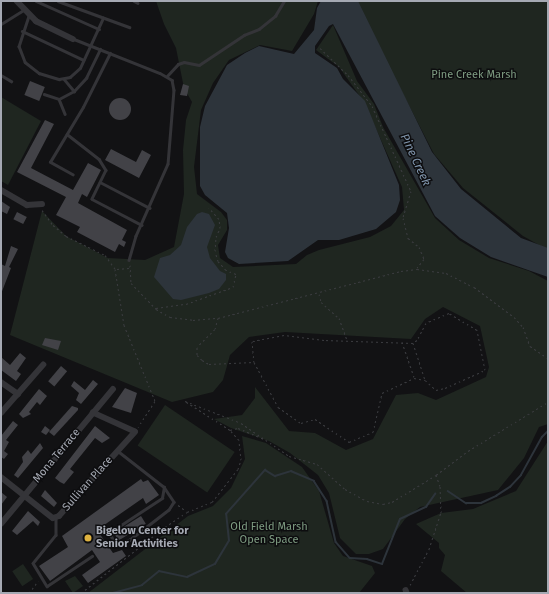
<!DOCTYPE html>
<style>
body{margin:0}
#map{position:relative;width:549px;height:594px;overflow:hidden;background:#121214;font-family:"Fira Sans",sans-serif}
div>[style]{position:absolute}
.green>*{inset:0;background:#1f2620;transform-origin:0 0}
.water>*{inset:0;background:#2d343b}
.stream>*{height:1.5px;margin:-0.75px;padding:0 0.75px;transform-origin:0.75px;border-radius:0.75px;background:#2d343b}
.building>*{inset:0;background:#424247;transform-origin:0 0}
.round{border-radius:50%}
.path>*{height:1px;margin-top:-0.5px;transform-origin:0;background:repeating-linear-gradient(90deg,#3a3b3f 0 2px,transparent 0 5px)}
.service>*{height:2.5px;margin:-1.25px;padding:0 1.25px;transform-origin:1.25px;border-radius:1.25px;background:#343438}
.minor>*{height:5.5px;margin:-2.75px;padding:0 2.75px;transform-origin:2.75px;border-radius:2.75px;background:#343438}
.dots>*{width:11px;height:11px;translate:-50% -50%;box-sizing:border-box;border:2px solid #0d0d0f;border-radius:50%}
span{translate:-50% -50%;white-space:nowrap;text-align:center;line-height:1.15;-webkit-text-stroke:3px #0d0d0f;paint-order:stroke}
.park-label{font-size:11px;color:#7e9c82}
.street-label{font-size:11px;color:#a5a9b3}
.poi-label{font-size:11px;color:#a5a9b3;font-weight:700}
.left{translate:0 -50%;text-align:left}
.water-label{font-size:12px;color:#7f94ab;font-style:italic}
.frame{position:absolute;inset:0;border:2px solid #a5a9b3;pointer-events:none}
</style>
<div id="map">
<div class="green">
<div style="clip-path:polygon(156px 1px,318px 1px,314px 14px,292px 51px,260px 45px,229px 60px,213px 83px,201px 110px,194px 167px,197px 194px,221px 212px,227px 220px,227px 230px,218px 245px,220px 258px,233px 267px,296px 264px,307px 255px,319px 250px,370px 237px,391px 226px,404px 210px,402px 187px,364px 102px,339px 67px,316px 50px,333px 25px,357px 81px,374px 104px,383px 127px,435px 218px,459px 240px,489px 258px,529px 271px,548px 281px,548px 424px,539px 427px,524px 458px,498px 490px,420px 507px,405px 519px,383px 549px,369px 554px,356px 554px,340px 538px,329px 493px,318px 475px,290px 453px,269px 441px,231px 428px,214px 419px,242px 415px,255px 398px,255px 387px,289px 431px,315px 433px,346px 450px,373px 439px,396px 395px,418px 393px,436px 400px,486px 377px,489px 367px,480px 326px,443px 307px,425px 319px,411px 339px,285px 332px,249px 337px,230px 355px,223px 380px,213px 392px,172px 402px,10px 335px,42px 211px,66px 236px,108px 258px,145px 260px,174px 247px,184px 194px,183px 150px,186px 120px,192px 102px,184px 88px,176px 48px,164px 24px)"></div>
<div style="clip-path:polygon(355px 1px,548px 1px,548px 250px,523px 236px,463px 188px,434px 154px)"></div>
<div style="clip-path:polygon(1px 97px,41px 121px,8px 185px,1px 181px)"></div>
<div style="left:165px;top:405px;width:84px;height:49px;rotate:34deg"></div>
<div style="clip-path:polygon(242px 436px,266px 443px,302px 467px,319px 491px,334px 543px,343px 556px,372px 566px,375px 573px,359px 593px,88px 593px,188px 516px,213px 506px,231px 488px,245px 459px)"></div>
<div style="clip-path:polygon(548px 441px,548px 593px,467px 593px,441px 571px,445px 555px,439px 548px,439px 543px,416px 524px,441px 513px,473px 509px,516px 491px)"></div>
<div style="left:23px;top:564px;width:18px;height:13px;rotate:56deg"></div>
<div style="clip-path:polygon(75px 576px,83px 586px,73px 593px,65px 581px)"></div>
</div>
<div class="water">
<div style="clip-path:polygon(321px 1px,358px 1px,432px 152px,461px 189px,521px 238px,548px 248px,548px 277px,491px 257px,460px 238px,435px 216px,333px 24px,329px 26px,315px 46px,315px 53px,337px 68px,343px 79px,365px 101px,399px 185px,400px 200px,396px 212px,376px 229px,339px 240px,318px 240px,288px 261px,239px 264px,228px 258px,225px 252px,229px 228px,227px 213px,205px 195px,200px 186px,200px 127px,205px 106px,227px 65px,245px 53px,259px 46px,294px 54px,314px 30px,317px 8px)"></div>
<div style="clip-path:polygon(202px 212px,209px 214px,215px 225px,207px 247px,210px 258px,220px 271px,226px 274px,226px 280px,219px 289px,209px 293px,181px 300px,173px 299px,154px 277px,160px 258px,170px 255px,181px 245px,187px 227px,197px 214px)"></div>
</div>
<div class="stream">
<div style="left:448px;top:491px;width:22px;rotate:34deg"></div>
<div style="left:466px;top:503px;width:15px"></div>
<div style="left:481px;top:503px;width:17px;rotate:-25deg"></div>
<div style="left:496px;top:496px;width:17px;rotate:-33deg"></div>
<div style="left:510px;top:487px;width:16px;rotate:-47deg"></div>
<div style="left:521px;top:475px;width:43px;rotate:-61.1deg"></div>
<div style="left:542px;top:437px;width:8px;rotate:-45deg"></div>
<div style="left:113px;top:593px;width:30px;rotate:-15deg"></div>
<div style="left:142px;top:585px;width:22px;rotate:-39deg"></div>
<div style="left:159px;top:571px;width:29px;rotate:12deg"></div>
<div style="left:187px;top:577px;width:31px;rotate:-25deg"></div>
<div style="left:215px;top:564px;width:27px;rotate:-59deg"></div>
<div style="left:229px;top:541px;width:27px;rotate:-96deg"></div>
<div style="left:226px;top:514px;width:59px;rotate:-48.4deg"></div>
<div style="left:265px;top:470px;width:12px;rotate:31deg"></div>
<div style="left:275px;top:476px;width:17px;rotate:-17deg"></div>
<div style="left:291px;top:471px;width:25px;rotate:23deg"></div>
<div style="left:314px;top:481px;width:24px;rotate:57deg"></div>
<div style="left:327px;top:501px;width:42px;rotate:77.6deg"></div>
<div style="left:336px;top:542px;width:21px;rotate:49deg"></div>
<div style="left:350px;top:558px;width:17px;rotate:3deg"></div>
<div style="left:367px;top:559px;width:16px;rotate:18deg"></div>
<div style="left:382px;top:564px;width:48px;rotate:-68.2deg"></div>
<div style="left:400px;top:519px;width:29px;rotate:-25deg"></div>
<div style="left:426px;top:507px;width:16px;rotate:-55deg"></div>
</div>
<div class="building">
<div style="left:30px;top:81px;width:16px;height:15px;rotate:22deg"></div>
<div style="clip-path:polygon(183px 84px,189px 86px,187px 96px,180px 95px)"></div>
<div class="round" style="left:109px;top:98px;width:22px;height:22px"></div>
<div style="clip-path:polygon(45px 120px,54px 124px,31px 168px,73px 190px,88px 163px,101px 170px,87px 197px,82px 194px,78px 203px,127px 230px,122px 240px,126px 242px,124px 247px,119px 244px,115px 252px,77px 232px,80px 227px,56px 215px,66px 197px,17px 172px)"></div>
<div style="clip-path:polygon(111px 149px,136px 162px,142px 150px,151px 155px,139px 178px,105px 160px)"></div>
<div style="clip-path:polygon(1px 201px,10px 207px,7px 214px,1px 211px)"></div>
<div style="left:17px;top:212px;width:11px;height:8px;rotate:27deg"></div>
<div style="clip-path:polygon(11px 246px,18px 249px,9px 267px,11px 268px,1px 294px,1px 264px,5px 266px)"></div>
<div style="clip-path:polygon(45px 338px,61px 341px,58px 350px,42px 345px)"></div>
<div style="clip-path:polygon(20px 353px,26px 358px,17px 371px,21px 374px,16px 381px,1px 370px,1px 357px,10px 365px)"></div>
<div style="left:61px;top:366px;width:8px;height:20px;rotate:40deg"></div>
<div style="clip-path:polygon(93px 380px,98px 384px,81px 404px,76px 400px,79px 393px,71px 386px,74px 381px,85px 390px)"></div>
<div style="clip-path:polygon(125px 388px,137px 393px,131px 413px,112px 407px)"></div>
<div style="clip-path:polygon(39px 389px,47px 396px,40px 405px,37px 402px,29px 412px,31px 414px,23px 418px,19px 414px)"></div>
<div style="clip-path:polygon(72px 406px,78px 408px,78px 410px,54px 436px,49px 432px)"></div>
<div style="clip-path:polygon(13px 421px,18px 425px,6px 440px,9px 442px,4px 451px,8px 454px,4px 459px,1px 457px,1px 436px)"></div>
<div style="clip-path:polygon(45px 426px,50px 430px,46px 435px,41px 432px)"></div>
<div style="clip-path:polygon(95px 426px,110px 438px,102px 443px,95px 438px,70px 469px,74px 472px,64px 484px,60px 482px,55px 478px)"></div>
<div style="clip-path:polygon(40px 443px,43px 448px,18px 478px,14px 475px,23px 462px,22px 457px,28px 450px,31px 454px)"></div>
<div style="clip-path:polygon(141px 479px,143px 482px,148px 480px,159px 495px,146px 504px,143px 498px,97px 530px,113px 553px,122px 550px,126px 556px,88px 583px,82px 575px,100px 562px,92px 550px,50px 581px,39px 566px,68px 547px,62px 536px)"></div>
<div style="clip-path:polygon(45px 490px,57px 503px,54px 507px,41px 496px)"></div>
<div style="clip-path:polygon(1px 492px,7px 497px,1px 505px)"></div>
<div style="clip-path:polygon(28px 511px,40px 522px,38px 526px,33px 521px,17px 535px,12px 531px)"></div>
<div style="left:141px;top:516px;width:9px;height:32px;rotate:58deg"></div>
</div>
<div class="path">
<div style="left:320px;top:48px;width:39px;rotate:44deg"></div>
<div style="left:348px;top:75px;width:39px;rotate:52deg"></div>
<div style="left:372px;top:106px;width:94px;rotate:65.4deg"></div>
<div style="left:411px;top:191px;width:28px;rotate:107deg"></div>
<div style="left:403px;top:218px;width:21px;rotate:76deg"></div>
<div style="left:408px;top:238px;width:14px;rotate:39deg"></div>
<div style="left:419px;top:247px;width:13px;rotate:67deg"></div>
<div style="left:424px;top:259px;width:11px;rotate:128deg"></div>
<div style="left:42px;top:210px;width:19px;rotate:54deg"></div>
<div style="left:53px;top:225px;width:17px;rotate:40deg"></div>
<div style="left:66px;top:236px;width:43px;rotate:26deg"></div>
<div style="left:105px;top:255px;width:17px;rotate:54deg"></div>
<div style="left:115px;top:269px;width:57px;rotate:80.9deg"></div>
<div style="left:124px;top:325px;width:82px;rotate:67.8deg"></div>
<div style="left:155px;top:401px;width:31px;rotate:123deg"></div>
<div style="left:130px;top:265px;width:18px;rotate:87deg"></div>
<div style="left:131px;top:283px;width:36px;rotate:46deg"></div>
<div style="left:156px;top:309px;width:16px;rotate:30deg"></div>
<div style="left:170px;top:317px;width:23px;rotate:7deg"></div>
<div style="left:193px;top:320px;width:25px;rotate:-5deg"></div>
<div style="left:218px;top:318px;width:189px;rotate:-14.4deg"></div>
<div style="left:401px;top:271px;width:16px;rotate:-7deg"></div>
<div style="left:417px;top:269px;width:29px;rotate:8deg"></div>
<div style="left:446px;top:273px;width:31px;rotate:27deg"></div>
<div style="left:474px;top:287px;width:50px;rotate:36.9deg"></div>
<div style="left:514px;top:317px;width:13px;rotate:48deg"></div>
<div style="left:523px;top:327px;width:20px;rotate:70deg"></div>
<div style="left:530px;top:346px;width:22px;rotate:34deg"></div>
<div style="left:117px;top:269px;width:12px;rotate:-5deg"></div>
<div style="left:319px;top:294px;width:8px;rotate:76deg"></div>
<div style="left:321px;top:302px;width:24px;rotate:42deg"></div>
<div style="left:339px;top:318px;width:23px;rotate:70deg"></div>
<div style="left:156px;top:308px;width:30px;rotate:-8deg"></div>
<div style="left:186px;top:304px;width:50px;rotate:-19.9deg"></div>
<div style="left:233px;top:287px;width:13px;rotate:-77deg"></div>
<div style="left:236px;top:274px;width:11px;rotate:-158deg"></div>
<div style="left:226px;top:270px;width:12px;rotate:-132deg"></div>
<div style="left:218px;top:261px;width:10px;rotate:-107deg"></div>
<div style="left:215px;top:251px;width:14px;rotate:-86deg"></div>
<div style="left:216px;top:237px;width:10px;rotate:-66deg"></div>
<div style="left:220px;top:228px;width:9px;rotate:-96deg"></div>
<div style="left:219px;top:219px;width:15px;rotate:-132deg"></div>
<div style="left:218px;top:318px;width:11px;rotate:105deg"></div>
<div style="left:215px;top:329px;width:25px;rotate:135deg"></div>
<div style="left:197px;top:347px;width:8px;rotate:90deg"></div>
<div style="left:197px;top:355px;width:7px;rotate:45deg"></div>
<div style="left:202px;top:360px;width:8px;rotate:30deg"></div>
<div style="left:209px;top:364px;width:45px;rotate:-2.5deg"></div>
<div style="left:254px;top:362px;width:51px;rotate:61.9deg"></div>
<div style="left:278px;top:407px;width:28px;rotate:35deg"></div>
<div style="left:301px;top:423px;width:15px;rotate:-16deg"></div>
<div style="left:315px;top:419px;width:41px;rotate:34.1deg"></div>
<div style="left:349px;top:442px;width:26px;rotate:-23deg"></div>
<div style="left:373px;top:432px;width:40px;rotate:-77deg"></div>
<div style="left:382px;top:393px;width:35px;rotate:-25deg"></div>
<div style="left:414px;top:378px;width:11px;rotate:10deg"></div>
<div style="left:425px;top:380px;width:15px;rotate:42deg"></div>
<div style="left:436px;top:390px;width:9px;rotate:-13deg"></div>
<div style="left:445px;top:388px;width:44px;rotate:-24.2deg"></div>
<div style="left:485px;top:370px;width:41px;rotate:-101.3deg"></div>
<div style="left:477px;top:330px;width:33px;rotate:-149deg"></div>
<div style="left:449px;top:313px;width:25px;rotate:157deg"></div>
<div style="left:426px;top:323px;width:19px;rotate:118deg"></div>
<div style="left:417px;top:340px;width:5px;rotate:143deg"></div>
<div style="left:413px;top:343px;width:89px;rotate:-178.1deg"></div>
<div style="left:324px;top:340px;width:40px;rotate:-172.9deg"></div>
<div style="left:284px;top:335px;width:33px;rotate:169deg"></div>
<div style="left:252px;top:341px;width:21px;rotate:85deg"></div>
<div style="left:402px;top:342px;width:37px;rotate:71deg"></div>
<div style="left:413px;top:343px;width:39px;rotate:72deg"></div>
<div style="left:230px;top:430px;width:54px;rotate:-147.2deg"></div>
<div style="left:185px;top:401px;width:60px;rotate:21.4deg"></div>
<div style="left:241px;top:423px;width:58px;rotate:34.5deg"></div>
<div style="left:289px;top:456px;width:29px;rotate:16deg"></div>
<div style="left:317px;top:464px;width:38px;rotate:42deg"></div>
<div style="left:345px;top:489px;width:25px;rotate:29deg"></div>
<div style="left:367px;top:501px;width:16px;rotate:11deg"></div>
<div style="left:383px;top:504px;width:9px;rotate:-13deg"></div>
<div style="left:392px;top:502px;width:52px;rotate:-31.5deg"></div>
<div style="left:178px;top:505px;width:10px;rotate:37deg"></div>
<div style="left:410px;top:585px;width:41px;rotate:-62.2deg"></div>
<div style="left:429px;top:549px;width:38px;rotate:-72deg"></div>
<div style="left:441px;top:513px;width:27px;rotate:-92deg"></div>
<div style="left:440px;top:486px;width:12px;rotate:-110deg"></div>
<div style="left:436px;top:475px;width:40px;rotate:-37deg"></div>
<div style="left:468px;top:451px;width:94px;rotate:-31.5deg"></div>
<div style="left:29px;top:593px;width:15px;rotate:-53deg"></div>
<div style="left:81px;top:593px;width:107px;rotate:-38.2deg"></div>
<div style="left:165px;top:527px;width:27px;rotate:-34deg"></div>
<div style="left:187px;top:512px;width:27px;rotate:-22deg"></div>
<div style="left:212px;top:502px;width:42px;rotate:-51.8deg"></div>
<div style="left:238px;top:469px;width:9px;rotate:-72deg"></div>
<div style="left:241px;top:460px;width:20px;rotate:-96deg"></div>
<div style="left:239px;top:440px;width:13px;rotate:-132deg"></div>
<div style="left:230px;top:430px;width:8px;rotate:-14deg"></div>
<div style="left:238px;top:428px;width:30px;rotate:23deg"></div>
</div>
<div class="service">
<div style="left:36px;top:1px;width:69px;rotate:24deg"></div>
<div style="left:58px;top:1px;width:76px;rotate:20.1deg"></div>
<div style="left:134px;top:1px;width:4px;rotate:27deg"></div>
<div style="left:29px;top:16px;width:32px;rotate:108deg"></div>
<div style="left:19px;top:46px;width:17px;rotate:69deg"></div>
<div style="left:25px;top:62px;width:18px;rotate:38deg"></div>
<div style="left:39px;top:73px;width:21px;rotate:17deg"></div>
<div style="left:59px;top:79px;width:11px;rotate:-10deg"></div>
<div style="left:70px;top:77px;width:13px;rotate:-42deg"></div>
<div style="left:80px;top:68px;width:55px;rotate:-65.3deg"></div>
<div style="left:1px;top:24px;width:26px;rotate:-32deg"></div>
<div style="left:22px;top:31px;width:68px;rotate:25.1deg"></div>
<div style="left:74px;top:39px;width:92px;rotate:21.6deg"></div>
<div style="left:160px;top:73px;width:14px;rotate:30deg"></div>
<div style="left:172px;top:80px;width:10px;rotate:79deg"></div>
<div style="left:174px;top:90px;width:74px;rotate:94.6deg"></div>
<div style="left:168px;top:164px;width:79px;rotate:114deg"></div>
<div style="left:136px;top:236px;width:25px;rotate:106deg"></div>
<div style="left:1px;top:75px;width:12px;rotate:31deg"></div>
<div style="left:167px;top:76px;width:16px;rotate:-47deg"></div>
<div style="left:178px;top:64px;width:6px;rotate:-18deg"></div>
<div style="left:184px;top:62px;width:15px;rotate:11deg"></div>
<div style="left:199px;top:65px;width:54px;rotate:-33.7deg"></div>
<div style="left:244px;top:35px;width:16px;rotate:-22deg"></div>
<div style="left:259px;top:29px;width:21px;rotate:-39deg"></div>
<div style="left:275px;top:16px;width:17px;rotate:-59deg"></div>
<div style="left:64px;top:79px;width:16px;rotate:50deg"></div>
<div style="left:44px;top:94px;width:16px;rotate:18deg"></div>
<div style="left:59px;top:99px;width:17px;rotate:-28deg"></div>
<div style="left:74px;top:91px;width:18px;rotate:-47deg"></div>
<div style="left:86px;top:78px;width:32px;rotate:-64deg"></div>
<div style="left:59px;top:99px;width:16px;rotate:68deg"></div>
<div style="left:67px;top:134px;width:41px;rotate:38deg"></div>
<div style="left:99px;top:159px;width:13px;rotate:58deg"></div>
<div style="left:106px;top:170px;width:32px;rotate:116deg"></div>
<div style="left:92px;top:199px;width:56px;rotate:27.5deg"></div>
<div style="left:73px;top:175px;width:26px;rotate:-151deg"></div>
<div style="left:50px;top:162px;width:64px;rotate:-59deg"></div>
<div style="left:83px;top:107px;width:60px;rotate:-63.4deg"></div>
<div style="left:100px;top:182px;width:56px;rotate:27.5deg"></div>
<div style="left:118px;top:451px;width:58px;rotate:38deg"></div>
<div style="left:164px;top:487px;width:18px;rotate:56deg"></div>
<div style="left:174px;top:502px;width:9px;rotate:122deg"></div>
<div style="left:169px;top:510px;width:49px;rotate:142.4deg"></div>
<div style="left:130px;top:540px;width:14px;rotate:159deg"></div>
<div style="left:117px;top:545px;width:10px;rotate:-127deg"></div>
<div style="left:111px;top:537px;width:6px;rotate:-81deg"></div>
<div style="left:112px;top:531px;width:60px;rotate:-33.4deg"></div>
<div style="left:162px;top:498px;width:11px;rotate:-80deg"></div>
<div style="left:56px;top:518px;width:17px;rotate:90deg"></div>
<div style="left:56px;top:535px;width:36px;rotate:129deg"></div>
<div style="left:33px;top:563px;width:27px;rotate:59deg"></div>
<div style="left:47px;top:586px;width:54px;rotate:-33.7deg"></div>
</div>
<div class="minor">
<div style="left:17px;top:1px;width:28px;rotate:46deg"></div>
<div style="left:36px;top:21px;width:41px;rotate:25.9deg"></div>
<div style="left:1px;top:190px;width:30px;rotate:30deg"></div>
<div style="left:27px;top:205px;width:15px;rotate:-4deg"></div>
<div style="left:1px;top:382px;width:21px;rotate:35deg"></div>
<div style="left:1px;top:413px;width:64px;rotate:-48.8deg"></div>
<div style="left:1px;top:477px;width:66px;rotate:38.3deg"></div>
<div style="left:53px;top:518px;width:6px;rotate:-18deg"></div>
<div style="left:59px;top:516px;width:113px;rotate:-47.9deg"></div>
<div style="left:135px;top:432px;width:46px;rotate:-155.7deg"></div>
<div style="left:1px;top:524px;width:175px;rotate:-50.3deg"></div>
<div style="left:406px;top:590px;width:3px;rotate:72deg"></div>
</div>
<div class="dots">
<div style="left:88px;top:538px;background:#deb240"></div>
</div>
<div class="park-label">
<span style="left:474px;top:75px">Pine Creek Marsh</span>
<span style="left:269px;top:534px">Old Field Marsh<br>Open Space</span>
</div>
<div class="street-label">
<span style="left:57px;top:456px;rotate:-50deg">Mona Terrace</span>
<span style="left:88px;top:484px;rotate:-48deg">Sullivan Place</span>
</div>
<div class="poi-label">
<span class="left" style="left:96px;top:538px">Bigelow Center for<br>Senior Activities</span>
</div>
<div class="water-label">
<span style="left:415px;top:160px;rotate:65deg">Pine Creek</span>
</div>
<div class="frame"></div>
</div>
